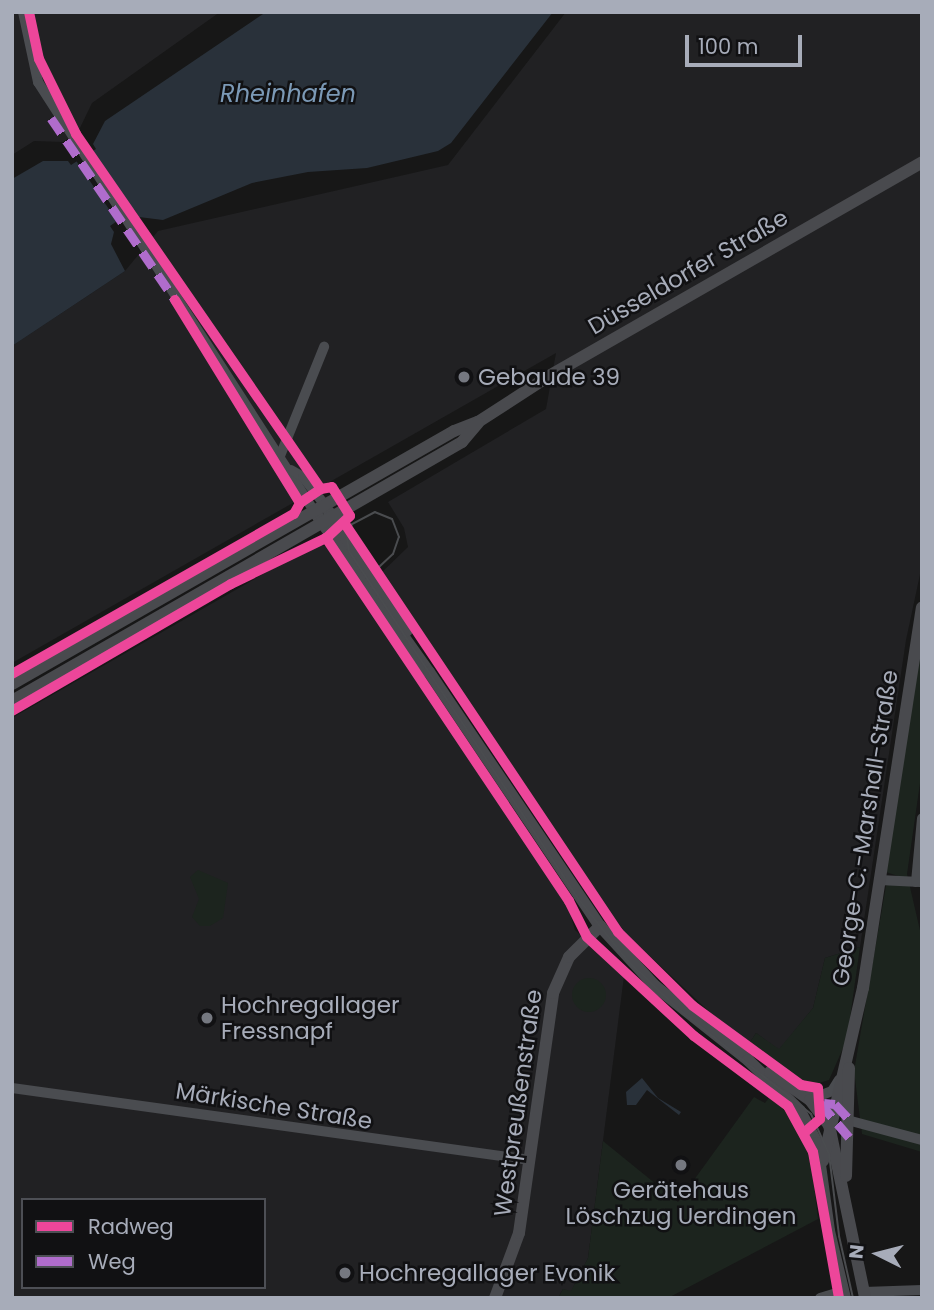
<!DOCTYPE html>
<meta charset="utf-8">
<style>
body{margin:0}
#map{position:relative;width:934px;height:1310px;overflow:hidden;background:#171717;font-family:Poppins,sans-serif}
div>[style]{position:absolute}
.built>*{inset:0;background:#212123}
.green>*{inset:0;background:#1c241e}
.round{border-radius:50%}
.water>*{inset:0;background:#29313a}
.pier>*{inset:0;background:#171717}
.street>*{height:10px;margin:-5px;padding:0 5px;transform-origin:5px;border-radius:5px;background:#4a4c50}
.secondary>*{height:12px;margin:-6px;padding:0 6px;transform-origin:6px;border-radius:6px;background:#494a4e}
.tram>*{height:2px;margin:-1px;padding:0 1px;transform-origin:1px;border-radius:1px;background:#4a4c4f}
.quiet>*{height:9px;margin-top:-4.5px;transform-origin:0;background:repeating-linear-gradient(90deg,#b06ccc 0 18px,transparent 0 27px)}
.cycleway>*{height:10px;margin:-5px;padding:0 5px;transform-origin:5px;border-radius:5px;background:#ed469a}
.dots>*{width:19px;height:19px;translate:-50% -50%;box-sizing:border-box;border:4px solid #111113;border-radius:50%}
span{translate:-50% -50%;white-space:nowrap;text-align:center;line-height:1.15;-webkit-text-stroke:5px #111113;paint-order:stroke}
.street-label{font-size:23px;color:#a7acb9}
.poi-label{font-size:23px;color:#a7acb9}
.left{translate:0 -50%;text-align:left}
.water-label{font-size:24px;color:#7b99b6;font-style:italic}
.frame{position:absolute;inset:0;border:14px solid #a7acb9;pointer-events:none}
.legend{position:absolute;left:21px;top:1198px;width:245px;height:91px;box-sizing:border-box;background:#111113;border:2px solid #4d4f55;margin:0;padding:9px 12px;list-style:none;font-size:21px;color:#a7acb9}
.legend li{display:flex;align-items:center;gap:14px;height:35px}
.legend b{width:35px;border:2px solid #4d4f55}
.north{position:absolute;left:843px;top:1219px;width:70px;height:70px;-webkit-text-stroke:5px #111113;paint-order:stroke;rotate:276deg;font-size:19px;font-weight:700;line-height:28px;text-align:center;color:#a7acb9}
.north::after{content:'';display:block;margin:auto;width:24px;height:32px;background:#a7acb9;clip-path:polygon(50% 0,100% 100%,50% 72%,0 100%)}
.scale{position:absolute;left:685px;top:35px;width:117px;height:32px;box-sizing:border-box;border:4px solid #a7acb9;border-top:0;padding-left:9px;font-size:21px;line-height:24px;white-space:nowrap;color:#a7acb9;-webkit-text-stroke:5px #111113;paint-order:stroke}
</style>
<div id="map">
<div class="built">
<div style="clip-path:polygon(12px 12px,220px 12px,92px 103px,78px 132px,63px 142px,34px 141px,12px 155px)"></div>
<div style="clip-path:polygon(566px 12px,922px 12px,922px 565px,906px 640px,860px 947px,825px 958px,813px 1008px,779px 1050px,756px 1033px,747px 1047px,605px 914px,381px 573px,408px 547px,404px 528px,388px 502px,546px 409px,556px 353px,12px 663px,12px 346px,125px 271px,158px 231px,448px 165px)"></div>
<div style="clip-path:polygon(evenodd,314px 545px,328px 546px,381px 625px,568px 907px,575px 930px,624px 976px,588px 1258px,571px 1292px,563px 1289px,558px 1298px,12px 1298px,12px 718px,314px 545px,23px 1200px,264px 1200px,264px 1287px,23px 1287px,23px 1200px)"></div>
</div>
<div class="green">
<div style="clip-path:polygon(922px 626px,922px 769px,907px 874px,922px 939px,922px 1152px,862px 1134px,854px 1071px,886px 886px,901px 877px,886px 872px)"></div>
<div style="clip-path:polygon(198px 870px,228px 883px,223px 918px,210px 926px,200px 926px,192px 917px,199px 899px,190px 877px)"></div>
<div style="clip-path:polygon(860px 947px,847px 1039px,829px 1080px,805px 1087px,747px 1047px,756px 1033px,779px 1049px,813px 1008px,825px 958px)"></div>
<div class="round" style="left:572px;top:978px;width:34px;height:34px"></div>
<div style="clip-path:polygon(771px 1095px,798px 1126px,810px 1153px,818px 1219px,668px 1298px,558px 1298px,563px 1289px,571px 1291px,588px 1258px,603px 1141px,678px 1202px,754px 1097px,765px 1103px)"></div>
</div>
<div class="water">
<div style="clip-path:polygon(266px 12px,553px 12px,451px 143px,438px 151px,367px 168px,308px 172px,252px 183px,163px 220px,139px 217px,134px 209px,110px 226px,114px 232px,111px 244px,125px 271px,12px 346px,12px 179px,43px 161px,68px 161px,71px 165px,96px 149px,93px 144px,105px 121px)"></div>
<div style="clip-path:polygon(642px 1078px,658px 1098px,681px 1112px,679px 1115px,647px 1090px,636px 1105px,627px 1105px,626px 1092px)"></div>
</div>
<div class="pier">
<div style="clip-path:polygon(90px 149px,139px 221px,133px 214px,119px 224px,75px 159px)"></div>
</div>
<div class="street">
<div style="left:23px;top:12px;width:72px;rotate:77.9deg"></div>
<div style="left:38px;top:82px;width:510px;rotate:57.24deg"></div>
<div style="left:280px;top:456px;width:118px;rotate:-68deg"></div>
<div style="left:291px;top:470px;width:14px;rotate:30deg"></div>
<div style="left:303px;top:477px;width:36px;rotate:52deg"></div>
<div style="left:879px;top:880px;width:41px;rotate:2.8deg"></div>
<div style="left:916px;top:882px;width:64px;rotate:-84.6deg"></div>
<div style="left:12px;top:1088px;width:523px;rotate:7.91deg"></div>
<div style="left:802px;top:1092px;width:17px;rotate:13deg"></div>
<div style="left:819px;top:1096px;width:14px;rotate:-21deg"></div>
<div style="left:832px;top:1091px;width:13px;rotate:-58deg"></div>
<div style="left:851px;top:1121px;width:73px;rotate:15deg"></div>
<div style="left:864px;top:1292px;width:58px;rotate:-2deg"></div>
<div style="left:820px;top:1298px;width:24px;rotate:-17deg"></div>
</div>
<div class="secondary">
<div style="left:314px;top:511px;width:198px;rotate:54.5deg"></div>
<div style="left:429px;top:672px;width:306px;rotate:56.1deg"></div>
<div style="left:600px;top:926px;width:81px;rotate:47.5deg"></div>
<div style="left:655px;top:986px;width:119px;rotate:38.5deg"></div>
<div style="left:748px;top:1060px;width:73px;rotate:44.4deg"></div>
<div style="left:800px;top:1111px;width:36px;rotate:62deg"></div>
<div style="left:817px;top:1143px;width:89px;rotate:82.2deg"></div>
<div style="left:829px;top:1231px;width:69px;rotate:76.6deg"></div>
<div style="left:329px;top:512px;width:142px;rotate:56.8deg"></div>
<div style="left:12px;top:684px;width:509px;rotate:-29.79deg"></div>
<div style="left:454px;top:431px;width:26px;rotate:-21deg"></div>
<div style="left:478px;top:422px;width:85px;rotate:-32.9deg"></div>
<div style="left:549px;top:376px;width:430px;rotate:-29.8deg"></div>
<div style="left:12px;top:701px;width:519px;rotate:-29.92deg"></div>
<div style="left:462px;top:442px;width:25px;rotate:-50deg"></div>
<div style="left:770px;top:1072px;width:49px;rotate:35deg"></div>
<div style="left:810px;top:1100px;width:31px;rotate:53deg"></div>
<div style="left:829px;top:1125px;width:177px;rotate:78.2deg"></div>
<div style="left:823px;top:1161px;width:178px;rotate:-77deg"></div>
<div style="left:863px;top:988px;width:385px;rotate:-81.2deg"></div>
<div style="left:846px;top:1176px;width:108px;rotate:-88.4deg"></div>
<div style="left:495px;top:1298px;width:69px;rotate:-69.7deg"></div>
<div style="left:519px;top:1233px;width:242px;rotate:-81.9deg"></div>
<div style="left:553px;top:993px;width:39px;rotate:-66deg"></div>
<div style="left:569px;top:957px;width:44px;rotate:-45deg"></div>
</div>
<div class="tram">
<div style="left:379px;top:567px;width:19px;rotate:-43deg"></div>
<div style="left:393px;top:554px;width:18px;rotate:-71deg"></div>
<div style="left:399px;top:537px;width:19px;rotate:-111deg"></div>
<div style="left:392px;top:519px;width:18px;rotate:-158deg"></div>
<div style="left:375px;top:512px;width:26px;rotate:152deg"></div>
<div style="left:352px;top:524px;width:15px;rotate:110deg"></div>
<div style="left:347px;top:538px;width:13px;rotate:81deg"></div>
<div style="left:349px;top:551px;width:419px;rotate:56.6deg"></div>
<div style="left:580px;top:901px;width:75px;rotate:51.5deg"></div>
<div style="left:627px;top:960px;width:69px;rotate:43.8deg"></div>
<div style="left:677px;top:1008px;width:171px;rotate:38.3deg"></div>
<div style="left:811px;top:1114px;width:44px;rotate:65.8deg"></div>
<div style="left:829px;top:1154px;width:83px;rotate:83deg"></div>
<div style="left:839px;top:1236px;width:64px;rotate:77.3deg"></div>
</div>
<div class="quiet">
<div style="left:51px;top:118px;width:224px;rotate:55.7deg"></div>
<div style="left:820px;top:1103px;width:45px;rotate:49.5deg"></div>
<div style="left:824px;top:1103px;width:11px;rotate:5deg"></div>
<div style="left:835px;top:1104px;width:23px;rotate:47deg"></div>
</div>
<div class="cycleway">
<div style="left:29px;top:12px;width:48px;rotate:78deg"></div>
<div style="left:39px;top:59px;width:84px;rotate:63.7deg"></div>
<div style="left:76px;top:134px;width:431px;rotate:55.4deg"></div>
<div style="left:175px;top:300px;width:238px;rotate:58.4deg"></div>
<div style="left:345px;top:524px;width:491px;rotate:56.2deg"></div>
<div style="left:618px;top:932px;width:105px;rotate:44.6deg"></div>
<div style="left:693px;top:1006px;width:134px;rotate:36.2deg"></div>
<div style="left:801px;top:1085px;width:17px;rotate:10deg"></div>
<div style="left:818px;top:1088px;width:31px;rotate:86deg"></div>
<div style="left:820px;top:1119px;width:20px;rotate:139deg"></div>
<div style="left:326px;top:538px;width:437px;rotate:56.2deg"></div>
<div style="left:569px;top:901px;width:40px;rotate:63.4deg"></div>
<div style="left:587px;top:937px;width:146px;rotate:42.8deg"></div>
<div style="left:694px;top:1036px;width:117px;rotate:36.7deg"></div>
<div style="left:788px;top:1106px;width:52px;rotate:61.5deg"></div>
<div style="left:813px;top:1152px;width:148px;rotate:79.9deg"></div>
<div style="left:12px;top:674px;width:324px;rotate:-29.6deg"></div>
<div style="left:294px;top:514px;width:13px;rotate:-61deg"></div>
<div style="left:300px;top:503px;width:25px;rotate:-34deg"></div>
<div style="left:321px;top:489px;width:11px;rotate:-10deg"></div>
<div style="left:332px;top:487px;width:34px;rotate:58deg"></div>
<div style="left:350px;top:516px;width:33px;rotate:137deg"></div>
<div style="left:326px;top:538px;width:106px;rotate:154.2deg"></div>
<div style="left:231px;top:584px;width:253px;rotate:149.9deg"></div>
</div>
<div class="dots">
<div style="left:464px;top:377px;background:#757880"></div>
<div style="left:207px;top:1018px;background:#757880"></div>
<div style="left:681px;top:1165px;background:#757880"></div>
<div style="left:345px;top:1273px;background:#757880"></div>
</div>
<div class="street-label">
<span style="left:688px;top:272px;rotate:-30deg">Düsseldorfer Straße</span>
<span style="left:865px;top:828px;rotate:-81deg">George-C.-Marshall-Straße</span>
<span style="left:518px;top:1103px;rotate:-82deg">Westpreußenstraße</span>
<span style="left:274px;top:1106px;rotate:9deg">Märkische Straße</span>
</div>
<div class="poi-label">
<span class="left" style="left:478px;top:377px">Gebaude 39</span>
<span class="left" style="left:221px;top:1018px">Hochregallager<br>Fressnapf</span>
<span style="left:681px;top:1203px">Gerätehaus<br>Löschzug Uerdingen</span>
<span class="left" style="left:359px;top:1273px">Hochregallager Evonik</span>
</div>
<div class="water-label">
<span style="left:288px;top:94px">Rheinhafen</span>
</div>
<div class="frame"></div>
<ul class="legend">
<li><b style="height:9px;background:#ed469a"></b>Radweg</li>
<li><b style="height:9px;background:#b06ccc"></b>Weg</li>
</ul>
<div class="north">N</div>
<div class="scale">100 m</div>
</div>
